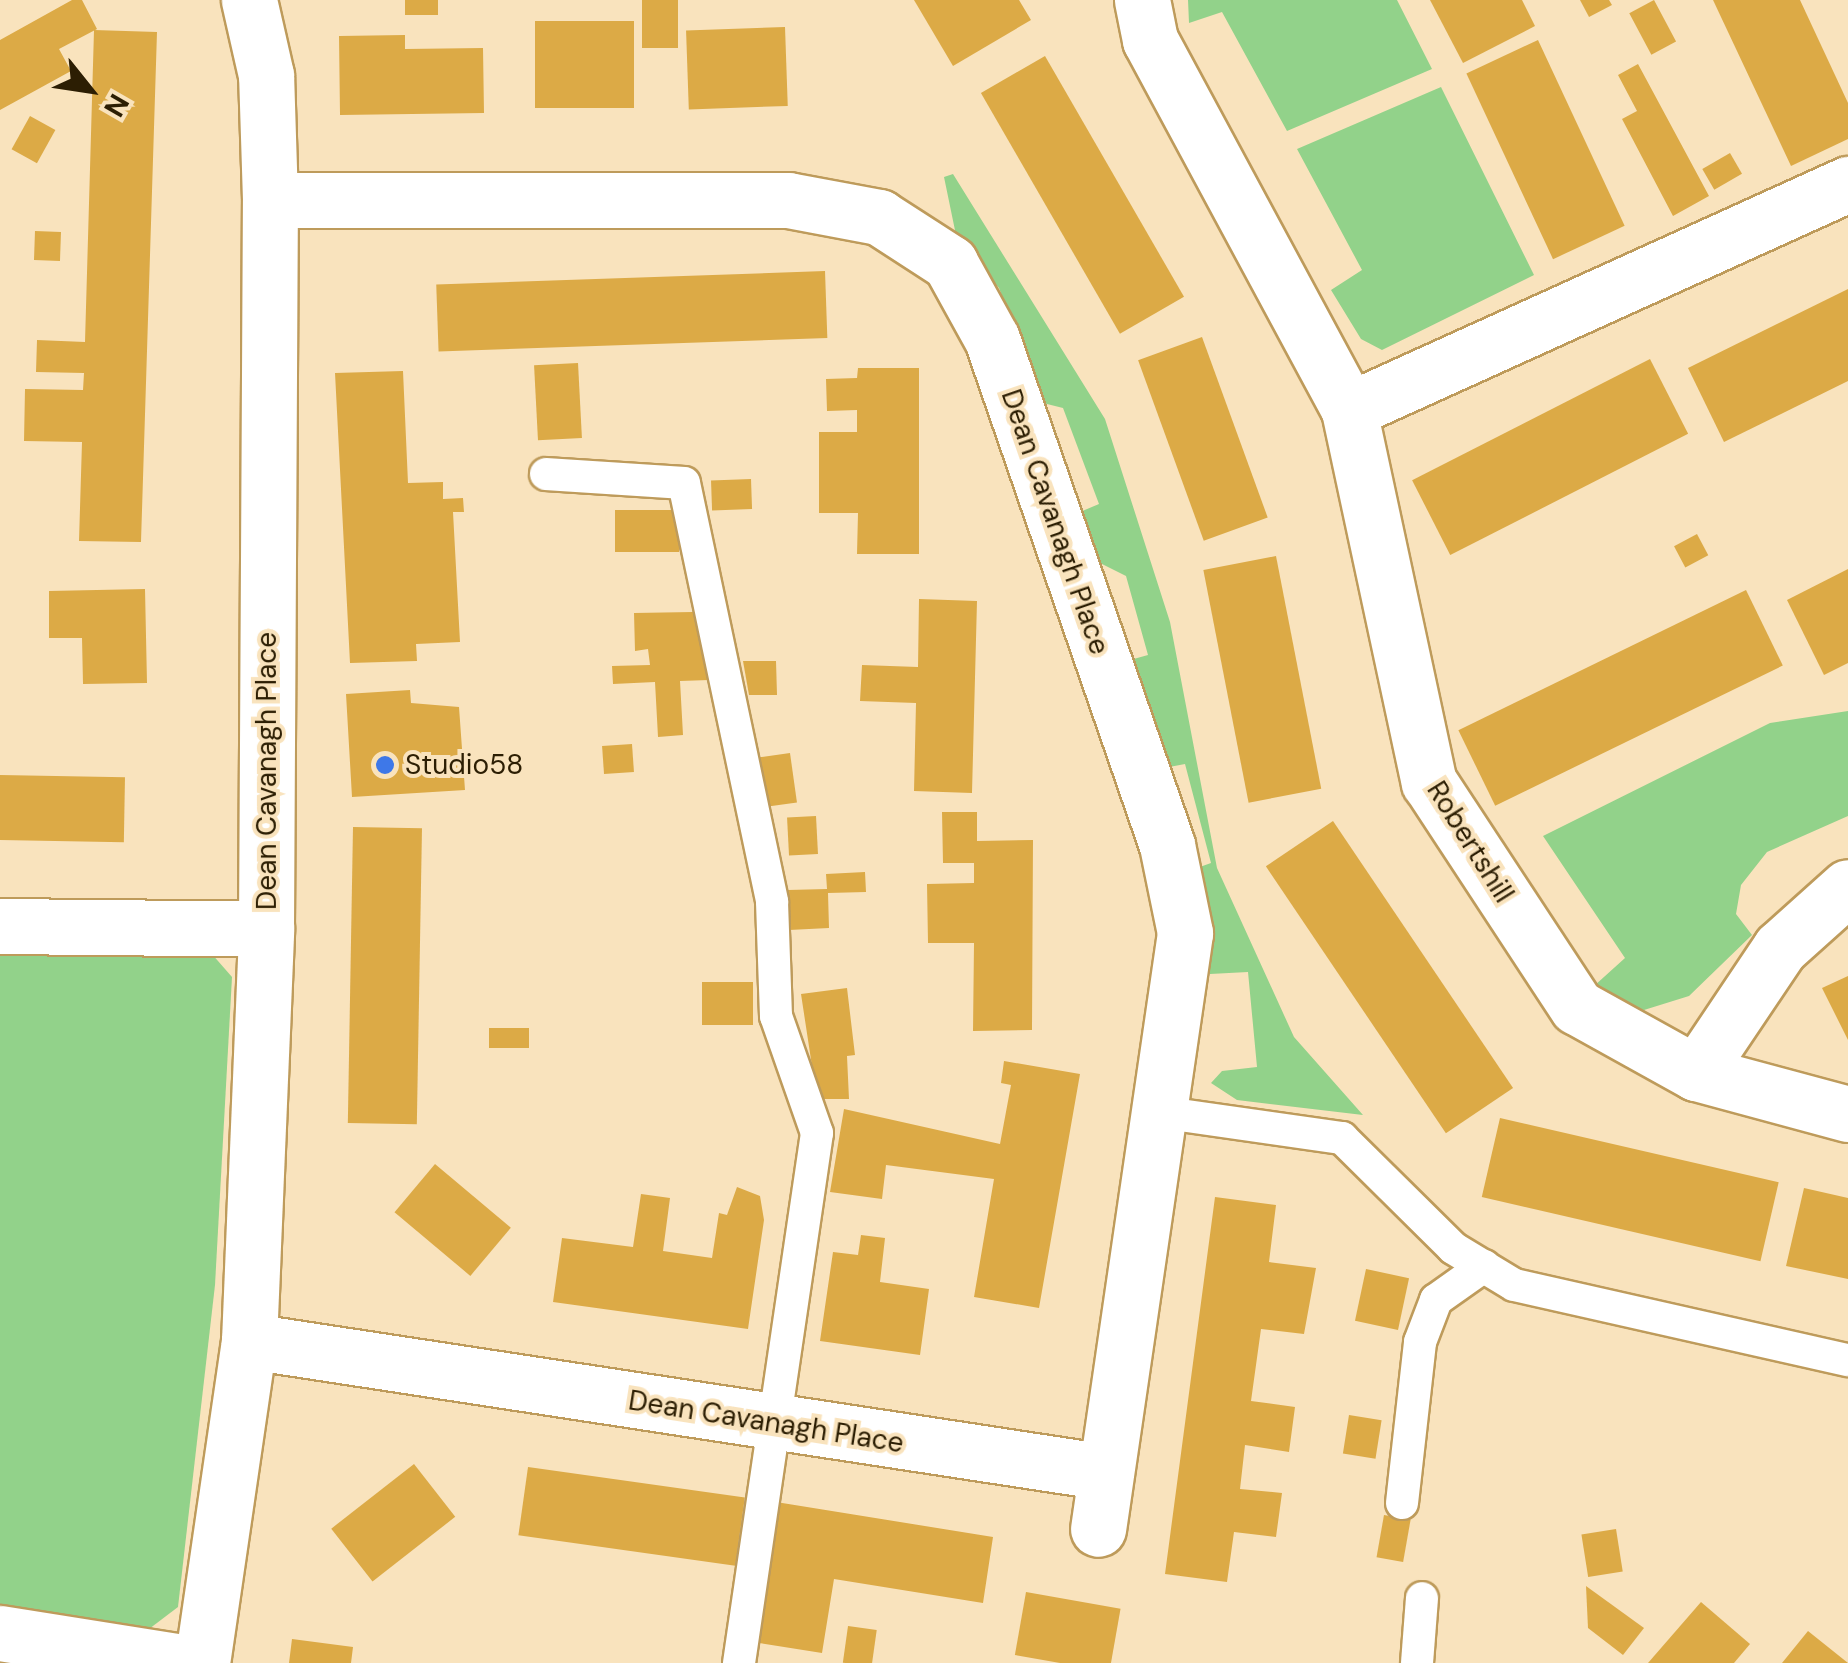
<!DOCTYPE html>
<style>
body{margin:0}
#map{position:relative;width:1848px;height:1663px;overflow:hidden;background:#f9e3bd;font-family:"DM Sans",sans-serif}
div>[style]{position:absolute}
.green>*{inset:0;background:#92d28a}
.building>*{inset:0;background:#dcaa46;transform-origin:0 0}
.roads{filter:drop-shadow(2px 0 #be9b5b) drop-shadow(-2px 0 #be9b5b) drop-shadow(0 2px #be9b5b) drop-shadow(0 -2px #be9b5b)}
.lane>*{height:32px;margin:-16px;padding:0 16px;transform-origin:16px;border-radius:16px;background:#fff}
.street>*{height:55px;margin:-27.5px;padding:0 27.5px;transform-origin:27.5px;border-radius:27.5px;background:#fff}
.secondary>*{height:55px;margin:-27.5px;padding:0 27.5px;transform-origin:27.5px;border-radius:27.5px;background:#fff}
.dots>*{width:28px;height:28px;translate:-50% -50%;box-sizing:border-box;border:5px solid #f9e3bd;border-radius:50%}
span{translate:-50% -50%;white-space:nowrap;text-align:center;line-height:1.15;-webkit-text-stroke:8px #f9e3bd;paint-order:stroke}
.street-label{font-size:28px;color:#2c1e03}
.poi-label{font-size:28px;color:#2c1e03}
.left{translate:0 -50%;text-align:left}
.north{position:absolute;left:40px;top:40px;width:100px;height:100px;-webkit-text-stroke:8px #f9e3bd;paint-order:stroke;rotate:120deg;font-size:28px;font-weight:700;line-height:40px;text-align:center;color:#2c1e03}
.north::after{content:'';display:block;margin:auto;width:35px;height:45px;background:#2c1e03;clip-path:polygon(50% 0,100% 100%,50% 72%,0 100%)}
</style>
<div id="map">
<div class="green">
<div style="clip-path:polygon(1188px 0,1397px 0,1432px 69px,1287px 131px,1222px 12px,1189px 23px)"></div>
<div style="clip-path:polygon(1441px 87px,1534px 275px,1382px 350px,1361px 339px,1331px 290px,1362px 270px,1297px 149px)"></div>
<div style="clip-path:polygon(953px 174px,1105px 419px,1170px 622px,1217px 868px,1294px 1037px,1363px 1115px,1237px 1100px,1211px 1083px,1222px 1071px,1257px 1067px,1248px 972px,1210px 974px,1197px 868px,1211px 863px,1185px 764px,1164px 768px,1130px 660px,1148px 655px,1126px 576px,1100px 563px,1080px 512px,1099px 504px,1063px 408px,1043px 403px,999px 288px,957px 240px,944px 177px)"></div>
<div style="clip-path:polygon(1848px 711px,1848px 816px,1767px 852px,1741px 885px,1736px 914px,1752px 935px,1689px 996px,1644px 1010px,1606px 1000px,1594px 986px,1625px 958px,1543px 836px,1770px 723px)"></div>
<div style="clip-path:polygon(211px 953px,232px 977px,215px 1285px,178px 1607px,149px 1629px,0 1607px,0 954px)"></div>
</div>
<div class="building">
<div style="clip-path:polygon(72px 0,82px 0,97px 29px,59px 49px,71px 71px,0 110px,0 40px)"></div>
<div style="left:405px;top:0;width:33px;height:15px"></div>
<div style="left:642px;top:0;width:36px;height:48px"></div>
<div style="clip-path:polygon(914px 0,1019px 0,1031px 20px,953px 66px)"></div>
<div style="clip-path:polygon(1430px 0,1522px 0,1535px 26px,1463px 63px)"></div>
<div style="clip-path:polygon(1580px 0,1609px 0,1612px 5px,1589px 17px)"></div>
<div style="left:1654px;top:0;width:47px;height:28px;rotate:62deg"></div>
<div style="clip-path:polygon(1713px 0,1800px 0,1848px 103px,1848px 139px,1791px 166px)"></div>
<div style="left:634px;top:21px;width:87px;height:99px;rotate:90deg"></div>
<div style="left:785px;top:27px;width:79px;height:99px;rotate:88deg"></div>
<div style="clip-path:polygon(94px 30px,157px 32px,141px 542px,79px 541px,82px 442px,24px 441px,25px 389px,83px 390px,84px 373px,36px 372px,37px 340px,85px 342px)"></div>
<div style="clip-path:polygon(405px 35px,405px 49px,483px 48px,484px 113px,340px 115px,339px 36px)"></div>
<div style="left:1538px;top:40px;width:205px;height:79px;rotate:65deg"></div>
<div style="left:1045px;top:56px;width:278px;height:74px;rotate:60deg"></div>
<div style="clip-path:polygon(1638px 64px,1709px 196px,1673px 216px,1622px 119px,1637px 111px,1618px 75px)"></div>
<div style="left:30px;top:116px;width:29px;height:38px;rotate:29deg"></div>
<div style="left:1730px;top:153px;width:24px;height:32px;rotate:60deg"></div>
<div style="left:35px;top:231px;width:26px;height:29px;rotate:2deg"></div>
<div style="left:825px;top:271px;width:67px;height:389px;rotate:88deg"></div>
<div style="clip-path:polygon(1848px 289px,1848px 381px,1724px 442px,1688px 368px)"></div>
<div style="left:1202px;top:337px;width:192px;height:68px;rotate:70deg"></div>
<div style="left:1650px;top:359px;width:84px;height:267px;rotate:63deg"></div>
<div style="left:578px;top:363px;width:75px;height:44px;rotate:87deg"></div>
<div style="clip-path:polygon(858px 368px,919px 368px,919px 554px,857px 554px,858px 513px,819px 513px,819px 432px,857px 432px,857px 410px,827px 411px,826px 379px,857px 378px)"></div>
<div style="clip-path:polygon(403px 371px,408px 483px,443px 482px,443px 499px,463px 498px,464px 512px,453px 512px,460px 642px,416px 644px,417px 661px,350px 663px,335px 373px)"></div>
<div style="left:751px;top:479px;width:30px;height:40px;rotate:88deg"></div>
<div style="left:615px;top:510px;width:64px;height:42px"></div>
<div style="left:1697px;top:534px;width:24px;height:26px;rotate:62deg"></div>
<div style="left:1276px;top:556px;width:237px;height:74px;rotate:79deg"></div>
<div style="clip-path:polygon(1848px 569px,1848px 663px,1824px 675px,1787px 600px)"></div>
<div style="clip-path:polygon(145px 589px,147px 683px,83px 684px,82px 638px,49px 638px,49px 591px)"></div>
<div style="left:1746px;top:590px;width:84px;height:320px;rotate:64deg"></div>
<div style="clip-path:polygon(919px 599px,977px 601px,972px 793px,914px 791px,916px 703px,860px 701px,862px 665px,918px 667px)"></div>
<div style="clip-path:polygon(693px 612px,709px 680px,680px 681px,683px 735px,658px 737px,655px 682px,613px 684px,612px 666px,650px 665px,648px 649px,635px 651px,634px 613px)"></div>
<div style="clip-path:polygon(743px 661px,776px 661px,777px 695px,749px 695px)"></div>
<div style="clip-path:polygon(410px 690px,411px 703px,459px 707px,465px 790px,352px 797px,346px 694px)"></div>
<div style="left:632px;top:744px;width:28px;height:30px;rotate:86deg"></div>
<div style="left:790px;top:753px;width:50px;height:31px;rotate:82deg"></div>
<div style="left:0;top:775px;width:125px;height:65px;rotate:1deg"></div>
<div style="clip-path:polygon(942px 812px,977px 812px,977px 841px,1033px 840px,1032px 1030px,973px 1031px,974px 943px,928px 943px,927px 884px,974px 883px,974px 863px,943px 863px)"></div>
<div style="left:816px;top:816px;width:38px;height:29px;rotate:87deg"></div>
<div style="left:1333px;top:821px;width:322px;height:81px;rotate:56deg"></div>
<div style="left:353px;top:827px;width:69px;height:296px;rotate:1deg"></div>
<div style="clip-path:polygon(865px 872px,866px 892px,828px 893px,829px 928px,789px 930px,788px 890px,827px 889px,826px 874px)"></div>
<div style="clip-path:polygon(1848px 976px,1848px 1040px,1822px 988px)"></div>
<div style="left:702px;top:982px;width:51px;height:43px"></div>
<div style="clip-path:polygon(847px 988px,855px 1055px,847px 1056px,849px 1099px,817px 1099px,801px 994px)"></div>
<div style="left:489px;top:1028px;width:40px;height:20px"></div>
<div style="clip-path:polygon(1004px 1061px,1080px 1074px,1039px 1308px,974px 1297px,994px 1179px,886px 1165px,882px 1199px,830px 1192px,844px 1109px,1000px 1144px,1011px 1085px,1001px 1083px)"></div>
<div style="left:1500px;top:1118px;width:286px;height:81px;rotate:13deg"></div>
<div style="left:435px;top:1164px;width:99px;height:63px;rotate:40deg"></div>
<div style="clip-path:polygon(737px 1187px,760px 1196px,764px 1220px,748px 1329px,553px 1302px,562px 1238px,633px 1247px,641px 1194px,670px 1198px,663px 1251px,712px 1258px,719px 1213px,727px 1215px)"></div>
<div style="clip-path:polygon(1804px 1188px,1848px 1198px,1848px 1279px,1786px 1266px)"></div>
<div style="clip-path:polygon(1215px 1197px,1276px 1205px,1269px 1262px,1316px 1268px,1304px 1334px,1261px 1329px,1251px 1401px,1295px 1407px,1289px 1452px,1245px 1445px,1240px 1489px,1282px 1493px,1276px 1537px,1234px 1532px,1227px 1582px,1165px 1574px)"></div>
<div style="clip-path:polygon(861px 1235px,885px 1238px,880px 1282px,929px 1289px,920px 1355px,820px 1341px,833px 1252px,858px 1255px)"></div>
<div style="left:1366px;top:1269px;width:44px;height:53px;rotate:12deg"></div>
<div style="left:1349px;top:1415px;width:33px;height:39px;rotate:9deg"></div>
<div style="left:414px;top:1464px;width:67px;height:105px;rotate:52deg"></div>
<div style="left:528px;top:1467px;width:219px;height:69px;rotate:8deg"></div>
<div style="clip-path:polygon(776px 1502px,993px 1537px,983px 1603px,834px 1579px,822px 1653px,753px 1642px)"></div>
<div style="left:1384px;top:1515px;width:27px;height:43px;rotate:10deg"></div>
<div style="left:1616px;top:1529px;width:43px;height:35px;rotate:81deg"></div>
<div style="clip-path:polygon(1586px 1586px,1644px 1628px,1623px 1655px,1588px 1628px)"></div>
<div style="left:1026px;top:1592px;width:96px;height:64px;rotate:10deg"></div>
<div style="clip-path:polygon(1701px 1602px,1750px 1644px,1734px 1663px,1648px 1663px)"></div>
<div style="left:848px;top:1626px;width:29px;height:37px;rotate:8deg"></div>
<div style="clip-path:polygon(1808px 1631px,1848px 1663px,1782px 1663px)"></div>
<div style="clip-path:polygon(292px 1639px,353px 1647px,351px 1663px,289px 1663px)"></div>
</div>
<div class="roads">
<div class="lane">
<div style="left:546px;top:474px;width:138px;rotate:3.7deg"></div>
<div style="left:684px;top:483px;width:428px;rotate:78.1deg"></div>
<div style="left:772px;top:902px;width:114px;rotate:88deg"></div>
<div style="left:776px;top:1016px;width:124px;rotate:70.7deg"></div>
<div style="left:817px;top:1133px;width:536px;rotate:98.37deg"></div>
<div style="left:1159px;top:1112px;width:185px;rotate:8.1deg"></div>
<div style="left:1342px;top:1138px;width:156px;rotate:44.7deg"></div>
<div style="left:1453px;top:1248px;width:71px;rotate:31.2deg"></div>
<div style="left:1514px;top:1285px;width:342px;rotate:12.7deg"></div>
<div style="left:1402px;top:1503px;width:162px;rotate:-83.6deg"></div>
<div style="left:1420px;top:1342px;width:45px;rotate:-69.1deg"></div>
<div style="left:1436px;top:1300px;width:59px;rotate:-35.3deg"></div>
<div style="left:1417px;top:1663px;width:65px;rotate:-85.6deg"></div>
</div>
<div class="street">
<div style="left:1142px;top:0;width:41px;rotate:78.7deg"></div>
<div style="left:1150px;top:40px;width:420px;rotate:61.7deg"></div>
<div style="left:1349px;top:410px;width:381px;rotate:77.9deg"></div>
<div style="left:1429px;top:782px;width:269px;rotate:56.7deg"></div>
<div style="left:1577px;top:1007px;width:136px;rotate:29deg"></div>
<div style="left:1696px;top:1073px;width:157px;rotate:15.1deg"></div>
<div style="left:270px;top:200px;width:518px"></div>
<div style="left:788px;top:200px;width:93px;rotate:10.6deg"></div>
<div style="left:879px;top:217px;width:85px;rotate:32.9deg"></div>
<div style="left:950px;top:263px;width:87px;rotate:61.1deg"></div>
<div style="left:992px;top:339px;width:535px;rotate:70.92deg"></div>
<div style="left:1167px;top:845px;width:90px;rotate:78.4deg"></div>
<div style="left:1185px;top:933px;width:602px;rotate:98.3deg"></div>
<div style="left:1349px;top:410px;width:548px;rotate:-24.37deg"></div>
<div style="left:0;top:926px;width:266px;rotate:0.6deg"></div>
<div style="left:1696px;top:1073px;width:151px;rotate:-56.1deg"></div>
<div style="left:1780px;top:948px;width:91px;rotate:-41.9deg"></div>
<div style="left:249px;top:1341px;width:867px;rotate:8.69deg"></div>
<div style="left:0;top:1633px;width:192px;rotate:9deg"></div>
</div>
<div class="secondary">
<div style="left:202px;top:1663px;width:325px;rotate:-81.7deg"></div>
<div style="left:249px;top:1341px;width:412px;rotate:-87.6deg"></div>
<div style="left:266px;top:929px;width:729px;rotate:-89.69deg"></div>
<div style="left:270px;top:200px;width:125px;rotate:-91.8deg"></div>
<div style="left:266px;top:75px;width:77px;rotate:-102.8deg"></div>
</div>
</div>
<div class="dots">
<div style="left:385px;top:765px;background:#3e78e8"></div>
</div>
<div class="street-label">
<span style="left:1055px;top:522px;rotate:71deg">Dean Cavanagh Place</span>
<span style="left:267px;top:771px;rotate:-90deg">Dean Cavanagh Place</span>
<span style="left:1470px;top:842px;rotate:58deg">Robertshill</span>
<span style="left:766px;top:1422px;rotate:9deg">Dean Cavanagh Place</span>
</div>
<div class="poi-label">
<span class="left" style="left:405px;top:765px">Studio58</span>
</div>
<div class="north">N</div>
</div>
